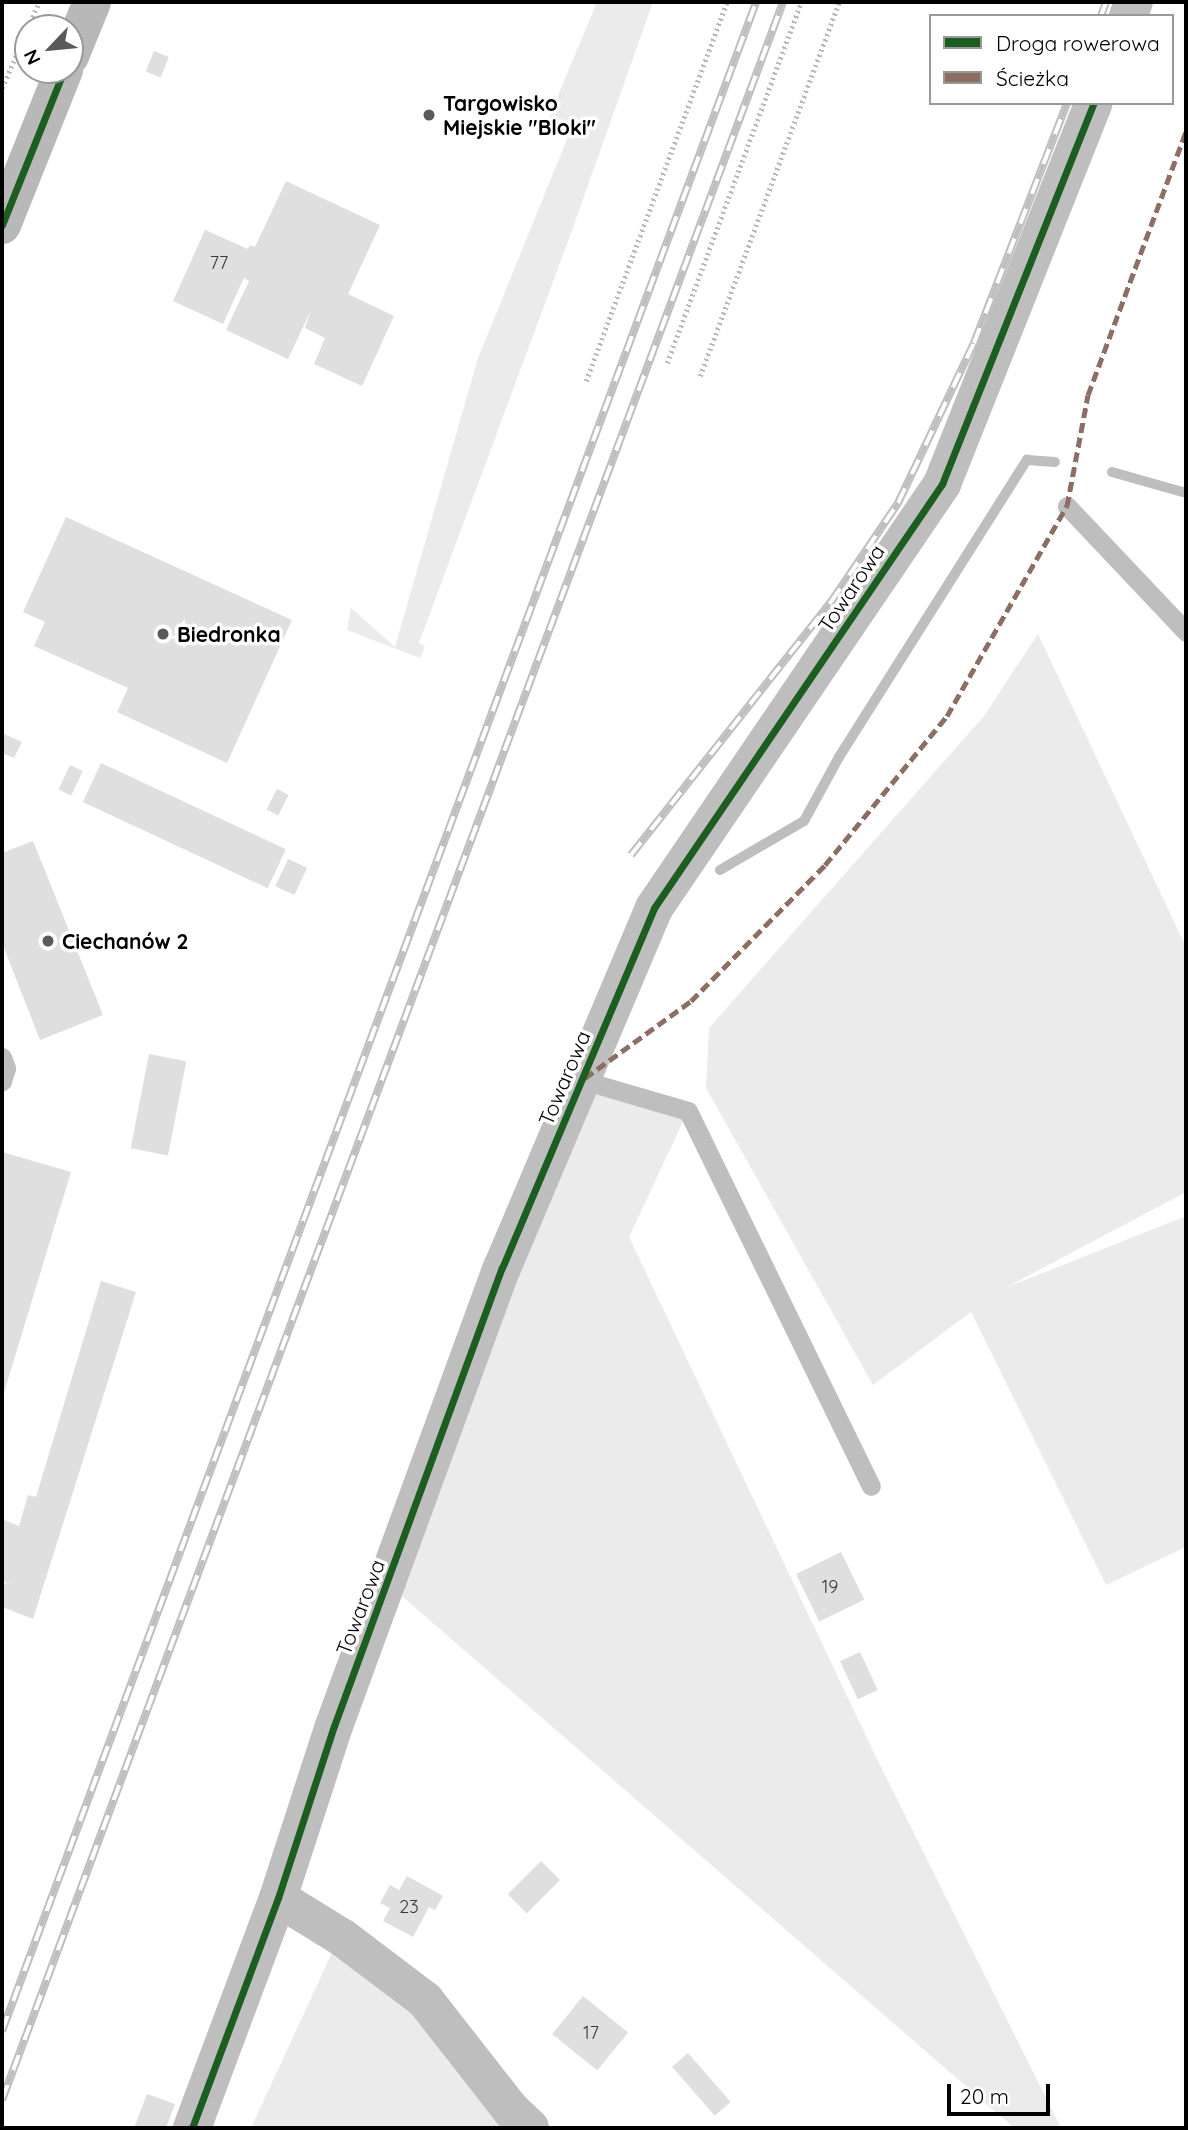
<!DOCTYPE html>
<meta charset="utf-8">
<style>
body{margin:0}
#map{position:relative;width:1188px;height:2130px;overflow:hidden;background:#fff;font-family:Quicksand,sans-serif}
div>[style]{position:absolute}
.green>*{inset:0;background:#ebebeb}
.stream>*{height:10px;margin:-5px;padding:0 5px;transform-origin:5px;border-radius:5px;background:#bebebe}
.building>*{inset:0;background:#dfdfdf;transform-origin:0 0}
.path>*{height:4.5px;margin-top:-2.25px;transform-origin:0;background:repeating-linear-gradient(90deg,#b9b9b9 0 2px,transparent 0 5.5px)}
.lane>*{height:19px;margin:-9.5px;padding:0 9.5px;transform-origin:9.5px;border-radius:9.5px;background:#bebebe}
.street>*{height:38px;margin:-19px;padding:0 19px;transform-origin:19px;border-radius:19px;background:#bebebe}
.secondary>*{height:38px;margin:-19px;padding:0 19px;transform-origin:19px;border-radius:19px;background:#b8b8b8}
.rail>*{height:8px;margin-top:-4px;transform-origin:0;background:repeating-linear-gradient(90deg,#fff 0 16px,#bebebe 0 32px);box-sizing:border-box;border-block:2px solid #bebebe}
.quiet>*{height:5px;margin-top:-2.5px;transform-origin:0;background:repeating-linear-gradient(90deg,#8d6e63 0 10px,transparent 0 15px)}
.cycleway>*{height:7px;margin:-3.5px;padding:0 3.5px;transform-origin:3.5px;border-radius:3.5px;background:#1b5e20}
.dots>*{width:19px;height:19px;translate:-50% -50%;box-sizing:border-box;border:4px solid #fff;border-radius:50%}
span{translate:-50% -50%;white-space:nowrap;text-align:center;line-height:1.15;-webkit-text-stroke:7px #fff;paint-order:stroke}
.number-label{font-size:18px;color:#383838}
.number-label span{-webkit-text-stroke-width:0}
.poi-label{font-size:21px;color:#000;font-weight:700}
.left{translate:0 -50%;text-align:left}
.street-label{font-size:21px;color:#000}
.frame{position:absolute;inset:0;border:4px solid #000;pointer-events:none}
.legend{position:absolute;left:929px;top:14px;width:245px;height:91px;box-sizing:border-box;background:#fff;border:2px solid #999;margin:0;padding:9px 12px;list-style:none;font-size:21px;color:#000}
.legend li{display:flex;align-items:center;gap:14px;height:35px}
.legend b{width:35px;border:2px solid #999}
.north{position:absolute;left:14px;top:14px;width:70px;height:70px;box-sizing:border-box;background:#fff;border:2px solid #999;border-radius:50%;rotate:244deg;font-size:19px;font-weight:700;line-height:28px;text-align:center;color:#000}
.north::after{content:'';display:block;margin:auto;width:24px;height:32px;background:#595959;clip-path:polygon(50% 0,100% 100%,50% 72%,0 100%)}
.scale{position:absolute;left:947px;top:2084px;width:103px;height:32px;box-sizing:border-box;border:4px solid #000;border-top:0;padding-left:9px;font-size:21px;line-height:24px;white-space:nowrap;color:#000;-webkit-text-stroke:5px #fff;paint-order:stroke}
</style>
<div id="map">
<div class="green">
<div style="clip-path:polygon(597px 2px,653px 2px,570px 236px,419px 643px,425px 646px,420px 658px,347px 630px,351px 608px,395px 647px,478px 358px,570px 132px,547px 122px)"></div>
<div style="clip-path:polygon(1038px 634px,1186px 947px,1186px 1192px,1005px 1288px,1186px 1216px,1186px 1547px,1106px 1585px,971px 1312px,873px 1385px,706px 1088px,709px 1028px,984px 716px)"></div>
<div style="clip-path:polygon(582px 1080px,688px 1111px,629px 1237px,877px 1759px,1061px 2128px,1014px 2128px,388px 1584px)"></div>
<div style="clip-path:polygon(337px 1942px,404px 1997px,517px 2128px,251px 2128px)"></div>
</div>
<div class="stream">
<div style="left:1112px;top:472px;width:77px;rotate:15.8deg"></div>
<div style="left:720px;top:870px;width:97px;rotate:-30.3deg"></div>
<div style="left:804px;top:821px;width:73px;rotate:-61.3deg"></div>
<div style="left:839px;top:757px;width:352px;rotate:-57.7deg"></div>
<div style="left:1027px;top:460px;width:28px;rotate:4deg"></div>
</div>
<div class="building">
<div style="left:154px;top:51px;width:16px;height:22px;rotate:22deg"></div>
<div style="clip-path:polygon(286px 181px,380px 225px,348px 294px,394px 316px,362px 386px,314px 364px,325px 338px,305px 328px,311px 310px,288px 359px,226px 330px,249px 281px,244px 278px,223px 324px,173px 301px,205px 230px,248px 249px,250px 245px,255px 247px)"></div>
<div style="clip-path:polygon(66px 517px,292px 620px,227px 763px,117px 712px,128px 688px,34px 646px,45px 622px,23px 612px)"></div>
<div style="clip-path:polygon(2px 733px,22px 742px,14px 758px,2px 753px)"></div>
<div style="left:101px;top:763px;width:204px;height:43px;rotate:25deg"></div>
<div style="left:70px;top:765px;width:14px;height:27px;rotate:25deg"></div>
<div style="left:277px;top:789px;width:13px;height:23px;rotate:27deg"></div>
<div style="clip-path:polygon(33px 841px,103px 1015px,40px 1040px,2px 943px,2px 853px)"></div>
<div style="left:288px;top:859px;width:21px;height:30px;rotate:25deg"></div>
<div style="left:149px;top:1054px;width:38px;height:96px;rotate:11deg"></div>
<div style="clip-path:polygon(2px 1152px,71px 1172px,2px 1399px)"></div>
<div style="clip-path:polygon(101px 1281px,136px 1292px,33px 1619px,2px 1607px,2px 1583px,10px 1584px,2px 1581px,2px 1519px,19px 1526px,28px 1495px,36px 1497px)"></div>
<div style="left:841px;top:1552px;width:53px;height:50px;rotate:64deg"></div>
<div style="left:860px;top:1652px;width:42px;height:22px;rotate:65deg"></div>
<div style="left:541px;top:1861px;width:27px;height:47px;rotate:45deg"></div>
<div style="clip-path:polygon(407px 1876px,443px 1896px,435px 1910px,429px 1907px,413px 1937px,383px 1921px,390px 1908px,380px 1903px,390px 1885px,399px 1890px)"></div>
<div style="left:583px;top:1996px;width:58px;height:49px;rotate:39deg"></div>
<div style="left:688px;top:2053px;width:65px;height:21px;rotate:49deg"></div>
<div style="clip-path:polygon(147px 2094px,175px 2104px,166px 2128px,134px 2128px)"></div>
</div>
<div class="path">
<div style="left:2px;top:88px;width:94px;rotate:-66.7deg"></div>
<div style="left:667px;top:363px;width:385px;rotate:-69.6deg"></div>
<div style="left:700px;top:376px;width:399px;rotate:-69.6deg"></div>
<div style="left:586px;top:381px;width:404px;rotate:-69.6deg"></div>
</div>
<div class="lane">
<div style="left:1067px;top:506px;width:173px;rotate:46.6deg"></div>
<div style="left:2px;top:1057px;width:12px;rotate:70deg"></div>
<div style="left:6px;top:1068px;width:14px;rotate:107deg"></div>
<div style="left:582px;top:1080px;width:110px;rotate:16.3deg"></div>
<div style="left:688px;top:1111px;width:417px;rotate:64deg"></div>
</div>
<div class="street">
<div style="left:1128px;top:16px;width:15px;rotate:-67deg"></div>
<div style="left:278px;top:1898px;width:76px;rotate:31.6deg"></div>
<div style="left:343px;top:1938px;width:103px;rotate:37.1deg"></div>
<div style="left:425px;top:2000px;width:140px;rotate:52deg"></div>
<div style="left:511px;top:2110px;width:26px;rotate:43deg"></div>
<div style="left:192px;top:2128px;width:246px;rotate:-69.5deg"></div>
<div style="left:278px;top:1898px;width:181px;rotate:-72deg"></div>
<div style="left:334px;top:1726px;width:488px;rotate:-69.9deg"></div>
<div style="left:502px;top:1268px;width:391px;rotate:-67.1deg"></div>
<div style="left:654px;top:908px;width:513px;rotate:-55.81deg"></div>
<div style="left:942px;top:484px;width:410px;rotate:-68.3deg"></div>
</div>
<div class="secondary">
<div style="left:70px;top:56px;width:58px;rotate:-67.8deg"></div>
<div style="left:2px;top:225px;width:167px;rotate:-68.2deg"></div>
</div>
<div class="rail">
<div style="left:1101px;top:16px;width:15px;rotate:-70deg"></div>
<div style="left:631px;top:855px;width:323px;rotate:-51.7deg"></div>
<div style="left:831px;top:602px;width:120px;rotate:-55.9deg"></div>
<div style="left:898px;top:503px;width:177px;rotate:-64.6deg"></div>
<div style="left:974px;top:343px;width:257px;rotate:-68.8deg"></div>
<div style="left:2px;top:2031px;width:2165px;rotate:-69.61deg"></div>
<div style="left:2px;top:2100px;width:2239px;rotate:-69.58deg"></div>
</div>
<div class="quiet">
<div style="left:585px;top:1078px;width:131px;rotate:-36deg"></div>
<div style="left:691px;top:1001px;width:191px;rotate:-45.4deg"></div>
<div style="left:825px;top:865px;width:193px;rotate:-50.7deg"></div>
<div style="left:947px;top:716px;width:242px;rotate:-60.3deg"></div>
<div style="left:1067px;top:506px;width:113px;rotate:-79.3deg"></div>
<div style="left:1088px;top:395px;width:281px;rotate:-69.6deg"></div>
</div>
<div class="cycleway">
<div style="left:2px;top:225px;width:167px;rotate:-68.2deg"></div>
<div style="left:192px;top:2128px;width:246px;rotate:-69.5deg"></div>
<div style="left:278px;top:1898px;width:181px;rotate:-72deg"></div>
<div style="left:334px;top:1726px;width:488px;rotate:-69.9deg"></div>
<div style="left:502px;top:1268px;width:391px;rotate:-67.1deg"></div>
<div style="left:654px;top:908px;width:513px;rotate:-55.81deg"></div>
<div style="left:942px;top:484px;width:410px;rotate:-68.3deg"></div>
</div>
<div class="dots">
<div style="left:429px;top:115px;background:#595959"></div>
<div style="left:163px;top:634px;background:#595959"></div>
<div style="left:48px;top:941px;background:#595959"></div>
</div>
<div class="number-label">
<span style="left:219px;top:263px">77</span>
<span style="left:830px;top:1587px">19</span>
<span style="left:409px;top:1907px">23</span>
<span style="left:591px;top:2033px">17</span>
</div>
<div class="poi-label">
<span class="left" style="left:443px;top:115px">Targowisko<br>Miejskie "Bloki"</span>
<span class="left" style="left:177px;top:634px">Biedronka</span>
<span class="left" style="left:62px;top:941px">Ciechanów 2</span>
</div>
<div class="street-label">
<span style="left:851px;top:588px;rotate:-56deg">Towarowa</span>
<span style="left:564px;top:1078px;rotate:-67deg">Towarowa</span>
<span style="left:360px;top:1607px;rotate:-69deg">Towarowa</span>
</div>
<div class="frame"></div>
<ul class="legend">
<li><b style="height:9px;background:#1b5e20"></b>Droga rowerowa</li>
<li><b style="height:9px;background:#8d6e63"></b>Ścieżka</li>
</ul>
<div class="north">N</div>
<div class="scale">20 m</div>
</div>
